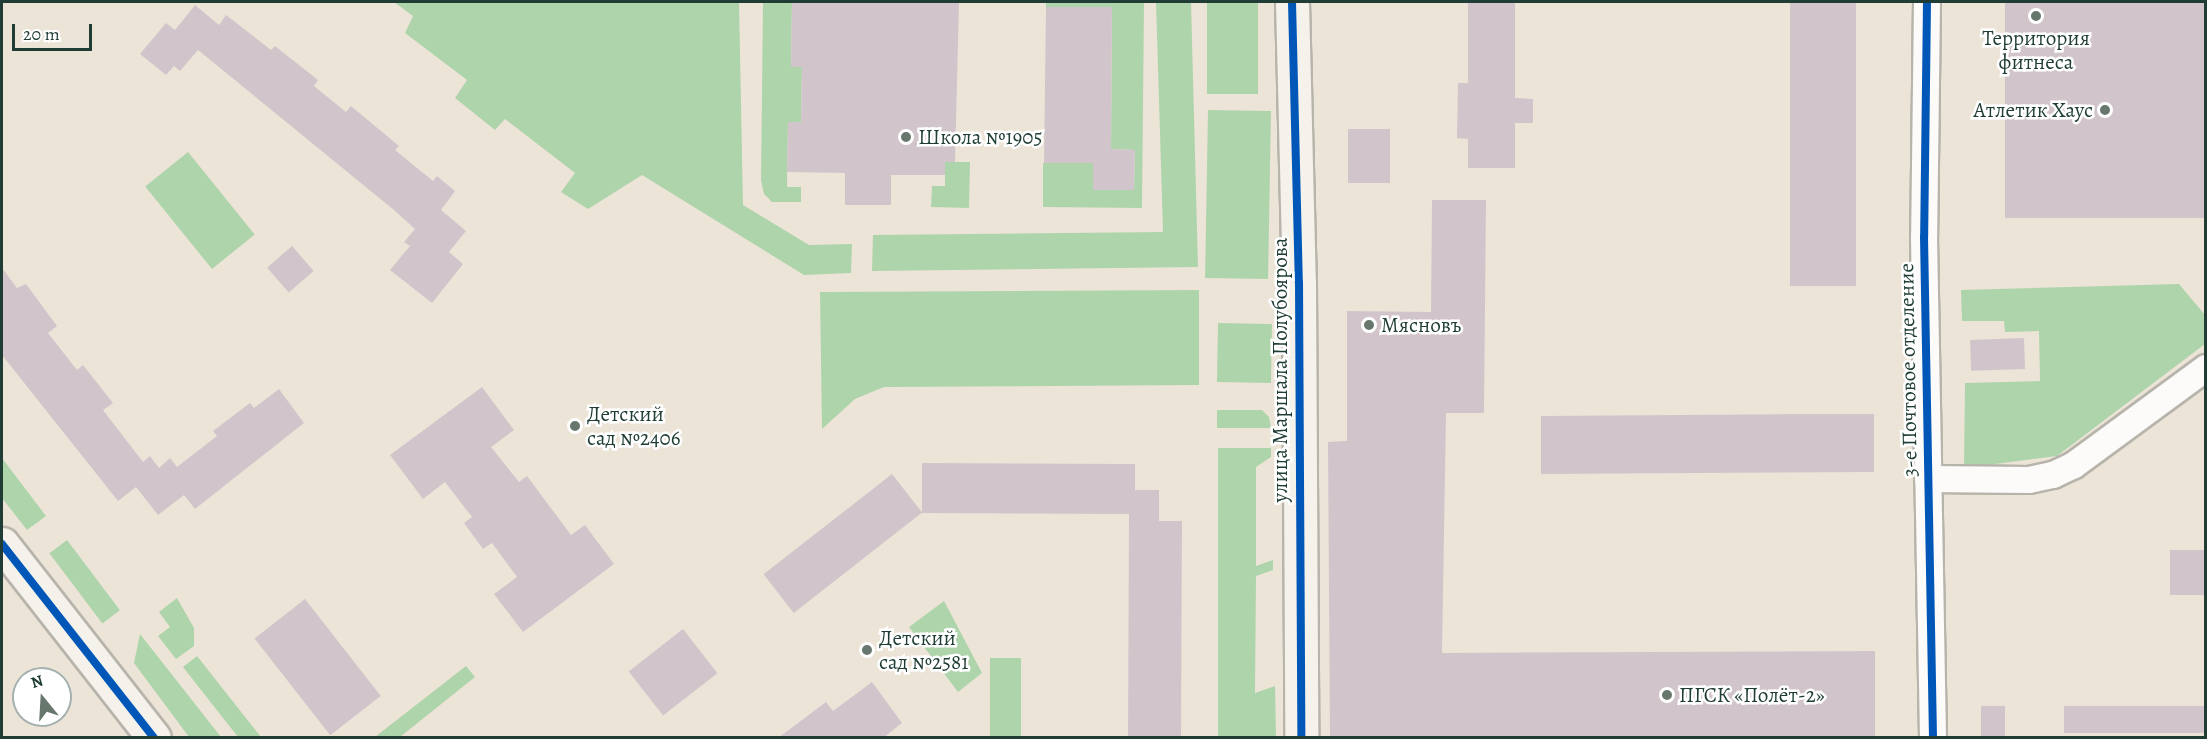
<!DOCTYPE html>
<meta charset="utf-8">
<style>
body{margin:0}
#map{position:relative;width:2207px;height:739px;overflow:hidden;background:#ede4d8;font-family:Alegreya,serif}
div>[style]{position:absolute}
.green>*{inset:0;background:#aed4ab;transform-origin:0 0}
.building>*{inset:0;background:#d1c5cb;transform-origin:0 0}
.roads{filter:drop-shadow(2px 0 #b7b4ab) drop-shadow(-2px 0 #b7b4ab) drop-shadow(0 2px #b7b4ab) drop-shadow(0 -2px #b7b4ab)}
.street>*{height:26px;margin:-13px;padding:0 13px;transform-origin:13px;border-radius:13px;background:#fcfbf9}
.secondary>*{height:33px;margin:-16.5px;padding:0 16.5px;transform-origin:16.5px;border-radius:16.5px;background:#f5f1eb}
.cycleway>*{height:8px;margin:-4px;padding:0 4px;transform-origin:4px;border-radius:4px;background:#0057b8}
.dots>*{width:16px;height:16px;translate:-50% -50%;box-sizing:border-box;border:3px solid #fff;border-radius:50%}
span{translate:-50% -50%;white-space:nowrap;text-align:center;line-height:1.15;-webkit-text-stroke:5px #fff;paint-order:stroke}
.poi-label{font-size:21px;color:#1f3d34}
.right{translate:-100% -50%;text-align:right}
.left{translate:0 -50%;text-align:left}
.street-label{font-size:21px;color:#1f3d34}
.frame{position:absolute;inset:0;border:3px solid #1f3d34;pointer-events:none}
.north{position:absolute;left:12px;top:667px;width:60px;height:60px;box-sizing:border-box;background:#fff;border:2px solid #a5b1ae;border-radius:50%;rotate:342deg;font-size:16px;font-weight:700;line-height:24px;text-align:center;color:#1f3d34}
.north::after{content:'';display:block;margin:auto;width:21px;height:27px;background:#67776d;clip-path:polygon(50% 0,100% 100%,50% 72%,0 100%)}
.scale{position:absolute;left:12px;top:24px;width:80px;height:27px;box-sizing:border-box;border:3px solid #1f3d34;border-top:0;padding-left:8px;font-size:18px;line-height:21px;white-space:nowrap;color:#1f3d34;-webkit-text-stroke:4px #fff;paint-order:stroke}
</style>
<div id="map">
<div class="green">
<div style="clip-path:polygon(394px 2px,739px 2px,743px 205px,809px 245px,852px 244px,851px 273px,804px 275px,642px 175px,588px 209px,561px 192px,575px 173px,505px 119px,495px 130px,455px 98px,467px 80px,405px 33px,413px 16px)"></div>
<div style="clip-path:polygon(763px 2px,792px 2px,791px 67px,802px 67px,801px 122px,788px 122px,787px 187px,801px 187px,801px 202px,772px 202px,764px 194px,761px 180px)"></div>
<div style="clip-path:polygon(1046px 2px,1144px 2px,1142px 208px,1043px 207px,1043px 163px,1093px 163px,1093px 190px,1134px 190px,1135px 150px,1111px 149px,1112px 8px,1046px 7px)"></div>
<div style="clip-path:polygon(1156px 2px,1191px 2px,1198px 267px,872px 271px,873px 235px,1163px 232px)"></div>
<div style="left:1207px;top:2px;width:51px;height:92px"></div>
<div style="left:1208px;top:110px;width:63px;height:168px;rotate:1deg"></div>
<div style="left:188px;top:152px;width:106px;height:55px;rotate:51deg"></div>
<div style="clip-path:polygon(945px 162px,970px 162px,969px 208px,931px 207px,932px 186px,945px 186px)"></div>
<div style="clip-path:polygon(2179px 284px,2205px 315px,2205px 344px,2057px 456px,1964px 468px,1965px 383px,2040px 381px,2039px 331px,2005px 332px,2004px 321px,1962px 321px,1961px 290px)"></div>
<div style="clip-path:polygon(1199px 290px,1199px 385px,884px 387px,855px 399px,822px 429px,820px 292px)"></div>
<div style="left:1218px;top:323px;width:54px;height:59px;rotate:1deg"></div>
<div style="clip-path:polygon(1217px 410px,1262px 410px,1269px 417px,1271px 428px,1217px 428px)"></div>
<div style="clip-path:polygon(1218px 448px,1271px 448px,1271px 457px,1256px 467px,1256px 566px,1273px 560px,1273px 570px,1256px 576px,1255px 693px,1275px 686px,1276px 737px,1218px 737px)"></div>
<div style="clip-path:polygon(2px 458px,46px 516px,27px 530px,2px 498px)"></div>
<div style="left:67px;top:540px;width:88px;height:22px;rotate:53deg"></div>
<div style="clip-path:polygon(177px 598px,194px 628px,194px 646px,176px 659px,158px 636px,170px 627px,159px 612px)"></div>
<div style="clip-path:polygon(944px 601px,982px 673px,958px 692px,909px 627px)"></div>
<div style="clip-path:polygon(140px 634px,221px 737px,189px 737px,134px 663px)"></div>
<div style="clip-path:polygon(197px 656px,261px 737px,238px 737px,183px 667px)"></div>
<div style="left:990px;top:658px;width:31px;height:79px"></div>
<div style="clip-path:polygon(466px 666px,475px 677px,400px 737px,375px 737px)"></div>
</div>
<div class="building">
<div style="clip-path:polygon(792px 2px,959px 2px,955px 162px,945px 162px,945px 175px,891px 175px,891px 205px,845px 205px,845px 173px,787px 172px,788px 122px,801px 122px,802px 67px,791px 67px)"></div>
<div style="clip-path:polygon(1468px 2px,1515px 2px,1515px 98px,1533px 99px,1533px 123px,1515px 123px,1515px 168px,1468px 168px,1468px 139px,1457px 138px,1458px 83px,1468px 83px)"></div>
<div style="left:1790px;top:2px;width:66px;height:284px"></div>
<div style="left:2005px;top:2px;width:200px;height:216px"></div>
<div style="clip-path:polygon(195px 5px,219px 25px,226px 15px,271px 50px,275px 46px,318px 80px,314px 86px,346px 112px,351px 106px,399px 146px,395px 150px,433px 181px,437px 176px,455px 191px,441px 210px,466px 231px,449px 252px,463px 264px,432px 303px,390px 270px,410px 246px,404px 242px,415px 229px,394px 210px,198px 50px,180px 71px,174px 66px,166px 75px,140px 54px,166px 23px,175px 30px)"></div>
<div style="clip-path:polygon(1046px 7px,1112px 7px,1111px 149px,1135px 150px,1134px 190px,1093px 190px,1093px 163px,1044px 163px)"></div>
<div style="left:1348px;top:129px;width:42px;height:54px"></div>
<div style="clip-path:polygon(1432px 200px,1486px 200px,1484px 413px,1446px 413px,1442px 653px,1875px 651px,1875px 738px,1330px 738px,1328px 442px,1347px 441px,1347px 311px,1431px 312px)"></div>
<div style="left:292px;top:246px;width:33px;height:33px;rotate:49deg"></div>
<div style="clip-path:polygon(2px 268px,17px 288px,26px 284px,57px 326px,48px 333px,77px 370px,83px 365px,113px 403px,103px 410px,143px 462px,150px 456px,159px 468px,170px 458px,177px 467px,217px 436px,213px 431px,250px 403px,254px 408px,279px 389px,304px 423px,195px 509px,184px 495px,158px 515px,136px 487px,118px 501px,2px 355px)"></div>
<div style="left:2024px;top:338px;width:31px;height:54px;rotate:88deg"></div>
<div style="clip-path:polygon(482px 387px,514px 430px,491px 447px,519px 482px,527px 476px,571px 535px,585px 525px,614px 564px,523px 632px,494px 594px,517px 577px,492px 543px,483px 549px,464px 523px,472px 517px,445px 482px,423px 499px,390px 455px)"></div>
<div style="clip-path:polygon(1804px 414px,1874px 414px,1874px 472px,1541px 474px,1541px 416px)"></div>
<div style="clip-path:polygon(922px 463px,1135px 464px,1135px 490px,1159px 490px,1159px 521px,1182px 521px,1181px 738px,1128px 738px,1129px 514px,922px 513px)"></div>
<div style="left:892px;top:474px;width:49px;height:163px;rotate:52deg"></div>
<div style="left:2170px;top:550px;width:35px;height:45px"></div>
<div style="left:305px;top:599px;width:123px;height:64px;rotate:52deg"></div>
<div style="left:683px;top:629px;width:56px;height:69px;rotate:52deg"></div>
<div style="clip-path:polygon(872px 682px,902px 723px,883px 738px,778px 738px,826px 702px,833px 711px)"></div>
<div style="left:1981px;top:706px;width:24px;height:32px"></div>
<div style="left:2205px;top:706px;width:27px;height:141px;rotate:90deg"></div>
</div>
<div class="roads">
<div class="street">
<div style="left:1927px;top:2px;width:235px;rotate:90.7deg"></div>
<div style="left:1924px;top:237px;width:501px;rotate:88.97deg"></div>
<div style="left:1928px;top:479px;width:101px;rotate:0.6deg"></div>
<div style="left:2029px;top:480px;width:25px;rotate:-12deg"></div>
<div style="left:2053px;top:475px;width:23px;rotate:-25deg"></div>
<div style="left:2074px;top:465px;width:164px;rotate:-36.3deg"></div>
</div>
<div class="secondary">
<div style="left:1292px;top:2px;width:281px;rotate:88.6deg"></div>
<div style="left:1299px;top:283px;width:455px;rotate:89.7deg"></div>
<div style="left:2px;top:544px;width:246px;rotate:51.9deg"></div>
</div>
</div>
<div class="cycleway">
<div style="left:1292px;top:2px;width:281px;rotate:88.6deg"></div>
<div style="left:1299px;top:283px;width:455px;rotate:89.7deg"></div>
<div style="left:1927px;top:2px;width:235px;rotate:90.7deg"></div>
<div style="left:1924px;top:237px;width:501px;rotate:88.97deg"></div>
<div style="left:2px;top:544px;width:246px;rotate:51.9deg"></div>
</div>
<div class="dots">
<div style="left:2036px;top:16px;background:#67776d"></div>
<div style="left:2105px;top:110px;background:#67776d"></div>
<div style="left:906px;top:137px;background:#67776d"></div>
<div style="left:1369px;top:325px;background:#67776d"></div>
<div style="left:575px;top:426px;background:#67776d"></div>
<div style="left:867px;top:650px;background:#67776d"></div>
<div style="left:1667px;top:695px;background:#67776d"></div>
</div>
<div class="poi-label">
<span style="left:2036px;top:50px">Территория<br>фитнеса</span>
<span class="right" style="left:2093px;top:110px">Атлетик Хаус</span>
<span class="left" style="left:918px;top:137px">Школа №1905</span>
<span class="left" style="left:1381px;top:325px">Мясновъ</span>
<span class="left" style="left:587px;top:426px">Детский<br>сад №2406</span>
<span class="left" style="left:879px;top:650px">Детский<br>сад №2581</span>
<span class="left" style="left:1679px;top:695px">ПГСК «Полёт-2»</span>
</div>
<div class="street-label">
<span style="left:1280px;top:370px;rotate:-90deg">улица Маршала Полубоярова</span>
<span style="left:1908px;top:370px;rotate:-91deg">3-е Почтовое отделение</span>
</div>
<div class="frame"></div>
<div class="north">N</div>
<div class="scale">20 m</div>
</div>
